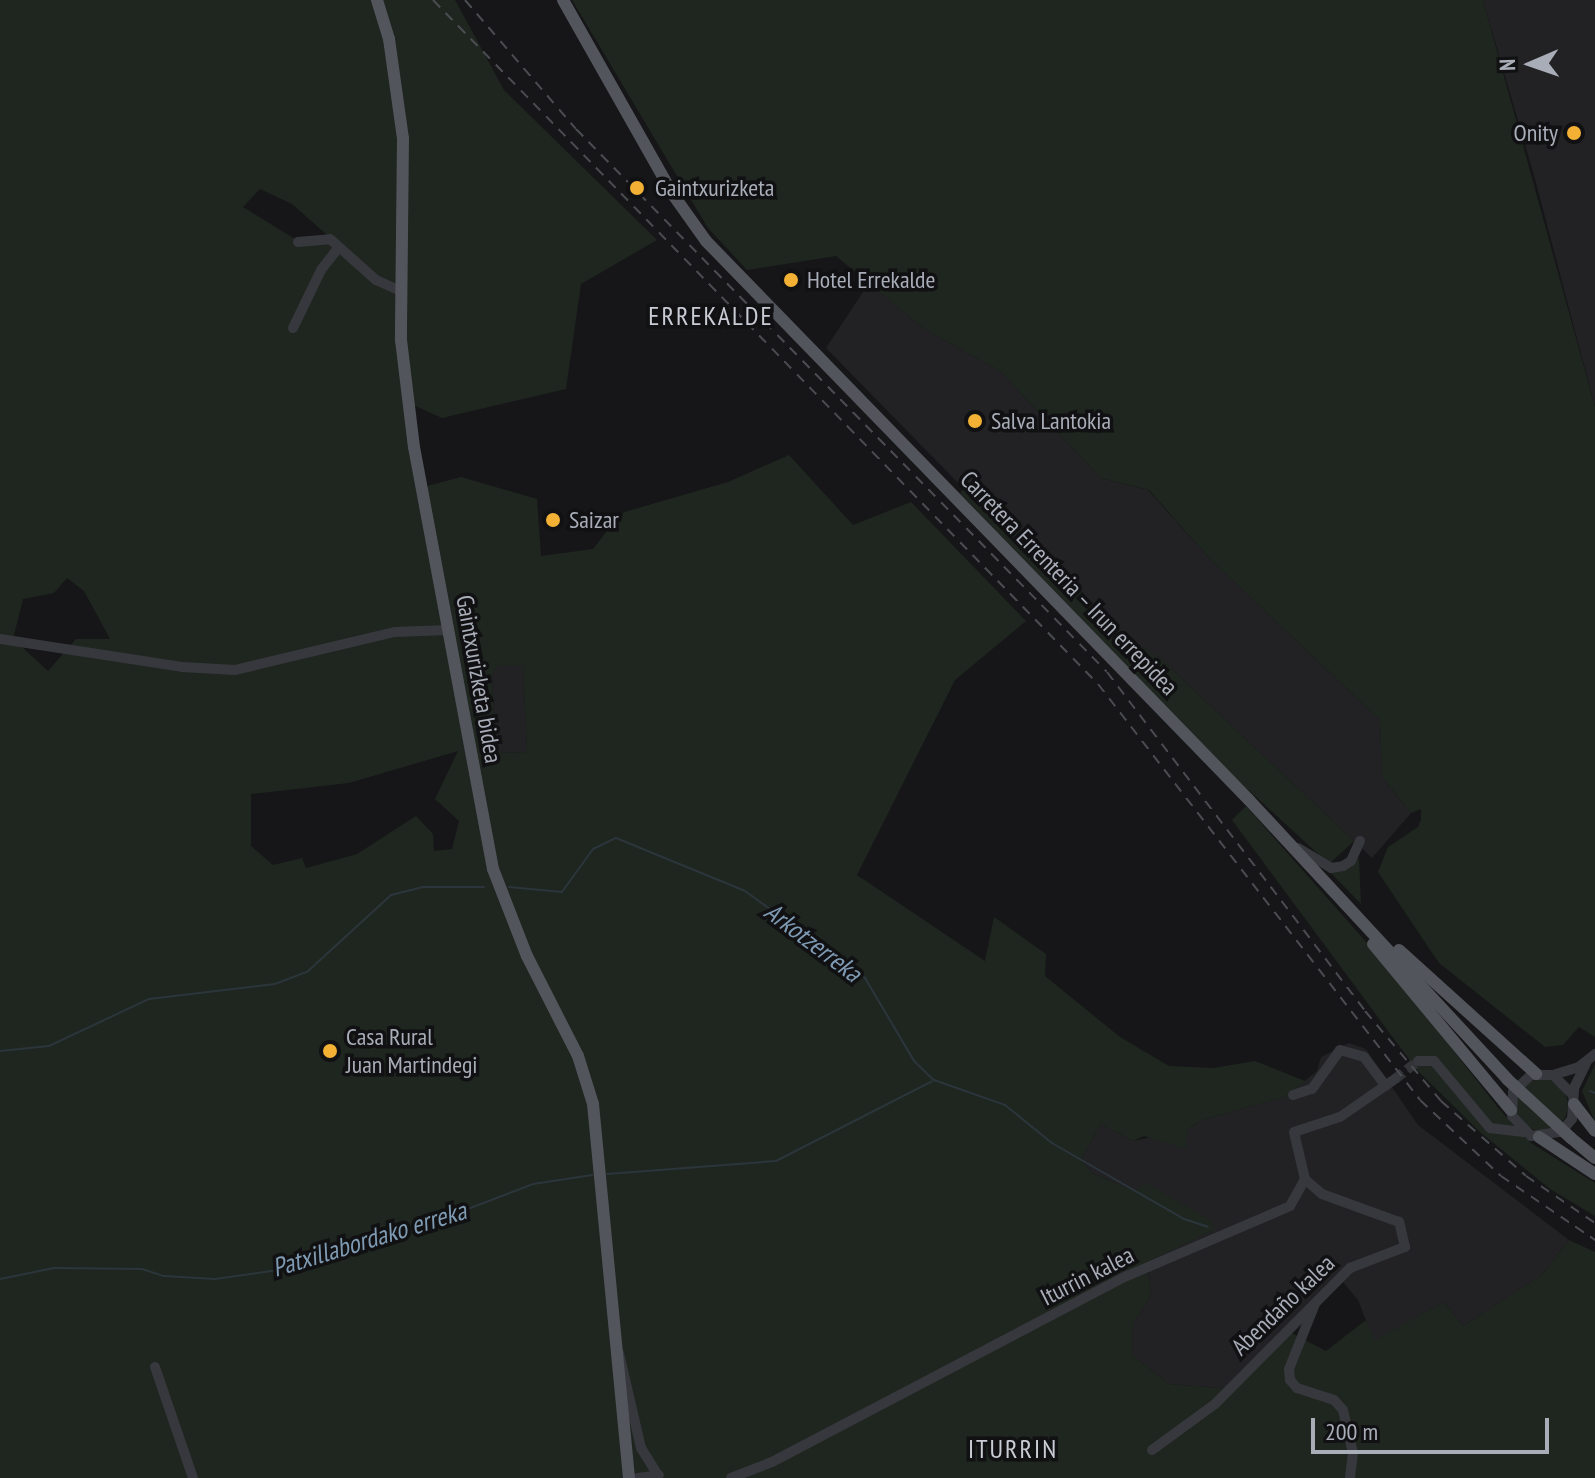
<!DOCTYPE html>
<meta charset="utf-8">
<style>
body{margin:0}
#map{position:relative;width:1595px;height:1478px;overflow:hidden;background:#161618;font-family:"PT Sans Narrow",sans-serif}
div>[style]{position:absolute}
.built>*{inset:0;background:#222225}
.green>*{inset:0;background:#1e261f}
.round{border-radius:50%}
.stream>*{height:2px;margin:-1px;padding:0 1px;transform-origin:1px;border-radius:1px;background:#2c353c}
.minor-tunnel>*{height:10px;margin-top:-5px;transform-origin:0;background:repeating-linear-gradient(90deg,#333438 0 10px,transparent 0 15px)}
.minor>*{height:10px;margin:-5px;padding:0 5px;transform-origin:5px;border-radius:5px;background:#37383d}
.major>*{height:12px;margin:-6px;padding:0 6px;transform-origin:6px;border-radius:6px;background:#53555c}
.rail>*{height:2px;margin-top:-1px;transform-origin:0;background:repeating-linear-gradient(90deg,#4a4c52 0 10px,transparent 0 18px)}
.major-bridge>*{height:12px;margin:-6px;padding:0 6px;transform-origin:6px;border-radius:6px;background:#53555c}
.dots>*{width:22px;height:22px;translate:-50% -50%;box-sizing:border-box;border:4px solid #111113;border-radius:50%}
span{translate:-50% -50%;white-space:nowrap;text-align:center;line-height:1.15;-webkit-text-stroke:7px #111113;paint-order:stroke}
.poi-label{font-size:24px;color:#a8adb8}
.right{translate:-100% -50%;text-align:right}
.left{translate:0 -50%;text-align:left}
.street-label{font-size:24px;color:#a8adb8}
.neighbourhood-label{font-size:26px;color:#c9ccd4;letter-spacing:2px}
.water-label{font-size:26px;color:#7f9bb3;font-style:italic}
.north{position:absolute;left:1491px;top:24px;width:80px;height:80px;-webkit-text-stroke:6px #111113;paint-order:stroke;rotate:268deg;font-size:22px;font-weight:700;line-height:32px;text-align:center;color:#a8adb8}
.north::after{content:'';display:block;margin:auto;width:28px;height:36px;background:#a8adb8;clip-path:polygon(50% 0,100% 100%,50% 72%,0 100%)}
.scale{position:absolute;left:1311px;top:1418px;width:238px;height:36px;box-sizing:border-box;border:4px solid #a8adb8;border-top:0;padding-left:10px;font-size:24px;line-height:28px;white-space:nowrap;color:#a8adb8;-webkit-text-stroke:6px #111113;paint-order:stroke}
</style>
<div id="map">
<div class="built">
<div style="clip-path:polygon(1483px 0,1595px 0,1595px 407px,1535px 179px)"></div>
<div style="clip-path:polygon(869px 283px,923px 328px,1000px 371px,1101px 478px,1148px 490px,1210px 559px,1380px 720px,1382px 777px,1411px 813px,1372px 858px,1161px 659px,1121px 633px,999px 509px,964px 489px,826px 348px)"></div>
<div style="clip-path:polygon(523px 664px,527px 752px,504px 753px,495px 747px,492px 674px,497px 666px)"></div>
<div style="clip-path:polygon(1349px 1043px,1366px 1049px,1418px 1125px,1569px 1240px,1542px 1275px,1463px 1326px,1444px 1302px,1374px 1341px,1358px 1300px,1342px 1281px,1233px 1389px,1169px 1384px,1132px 1355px,1133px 1324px,1151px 1295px,1146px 1251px,1165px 1205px,1092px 1173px,1081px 1159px,1101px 1124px,1133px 1141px,1187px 1130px,1202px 1120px,1285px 1097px,1317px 1071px,1321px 1057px)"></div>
</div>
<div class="green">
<div style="clip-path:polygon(evenodd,0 0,455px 0,504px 90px,657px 240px,581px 284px,566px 389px,442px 418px,409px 403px,416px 489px,461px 477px,537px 499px,541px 556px,593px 549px,621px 513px,728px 482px,789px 455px,853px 525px,911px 502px,1026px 621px,955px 680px,857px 875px,985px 961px,994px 917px,1046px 954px,1045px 976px,1120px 1037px,1169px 1066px,1213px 1068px,1255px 1061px,1305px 1081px,1285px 1097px,1202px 1120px,1187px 1130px,1186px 1149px,1144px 1136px,1133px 1141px,1101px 1124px,1081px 1159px,1092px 1173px,1134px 1191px,1147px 1183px,1211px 1221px,1215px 1229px,1147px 1262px,1151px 1295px,1133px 1324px,1132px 1355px,1169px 1384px,1233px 1389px,1290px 1332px,1326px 1351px,1366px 1320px,1375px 1340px,1444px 1302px,1463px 1326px,1542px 1275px,1569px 1240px,1595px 1252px,1595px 1478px,0 1478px,0 0,260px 189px,292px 204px,327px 235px,295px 239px,243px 207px,260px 189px,0 0,67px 578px,84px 591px,110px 639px,76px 639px,48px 671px,13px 639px,23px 599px,54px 593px,67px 578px,0 0,523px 665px,527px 752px,504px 753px,495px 747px,492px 675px,497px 666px,523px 665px,0 0,458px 751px,435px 799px,459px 821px,452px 849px,434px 851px,433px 834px,416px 816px,357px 854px,306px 868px,302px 858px,273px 865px,251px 846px,251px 794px,349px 783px,458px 751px)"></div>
<div style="clip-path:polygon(572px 0,1483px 0,1595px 407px,1595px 1037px,1579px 1027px,1563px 1045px,1545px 1047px,1439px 963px,1378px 872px,1388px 847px,1418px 827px,1421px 819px,1421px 809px,1411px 813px,1382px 777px,1380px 720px,1210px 559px,1149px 490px,1101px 478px,1000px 371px,923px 328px,836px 256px,747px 270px,708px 228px)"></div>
<div style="clip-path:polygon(964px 489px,999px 509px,1121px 633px,1161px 659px,1354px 841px,1329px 864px,1206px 751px,960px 493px)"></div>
<div style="clip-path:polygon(1246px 806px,1390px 969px,1499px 1109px,1531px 1143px,1595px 1183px,1595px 1216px,1550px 1189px,1480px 1132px,1417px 1070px,1232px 820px)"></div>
<div style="clip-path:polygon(1359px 858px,1361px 904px,1328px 870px,1352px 866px)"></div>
<div style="clip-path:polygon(1595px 1064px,1595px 1122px,1582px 1091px)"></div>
<div class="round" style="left:1516px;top:1079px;width:52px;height:52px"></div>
</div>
<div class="stream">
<div style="left:509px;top:887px;width:53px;rotate:5.4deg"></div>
<div style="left:562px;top:892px;width:53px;rotate:-54.2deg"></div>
<div style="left:593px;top:849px;width:25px;rotate:-26deg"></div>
<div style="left:616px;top:838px;width:139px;rotate:22.3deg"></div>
<div style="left:745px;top:891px;width:148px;rotate:35.9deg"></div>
<div style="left:865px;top:978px;width:96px;rotate:59.4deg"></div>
<div style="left:914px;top:1061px;width:28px;rotate:44deg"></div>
<div style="left:934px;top:1080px;width:75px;rotate:19.4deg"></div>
<div style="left:1005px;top:1105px;width:60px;rotate:39deg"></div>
<div style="left:1052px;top:1143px;width:152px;rotate:29.9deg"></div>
<div style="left:1184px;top:1219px;width:25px;rotate:18deg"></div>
<div style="left:0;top:1051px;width:49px;rotate:-5.8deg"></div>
<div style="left:49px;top:1046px;width:110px;rotate:-25.2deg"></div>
<div style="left:149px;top:999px;width:127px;rotate:-6.8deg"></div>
<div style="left:275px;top:984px;width:34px;rotate:-21deg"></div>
<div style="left:307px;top:972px;width:114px;rotate:-42.5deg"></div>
<div style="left:391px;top:895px;width:34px;rotate:-14deg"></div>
<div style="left:424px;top:887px;width:60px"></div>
<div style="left:1590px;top:1091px;width:5px;rotate:22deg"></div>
<div style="left:607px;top:1174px;width:169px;rotate:-4.4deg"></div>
<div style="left:776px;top:1161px;width:175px;rotate:-27.1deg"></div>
<div style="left:0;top:1279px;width:55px;rotate:-11.5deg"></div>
<div style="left:54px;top:1268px;width:88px;rotate:0.7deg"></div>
<div style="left:142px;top:1269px;width:23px;rotate:18deg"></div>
<div style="left:164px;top:1276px;width:51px;rotate:3.4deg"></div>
<div style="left:215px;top:1279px;width:78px;rotate:-8.1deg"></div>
<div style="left:292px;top:1268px;width:110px;rotate:-16.9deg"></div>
<div style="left:397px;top:1236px;width:146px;rotate:-20.9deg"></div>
<div style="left:533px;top:1184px;width:60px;rotate:-8.7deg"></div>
</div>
<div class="minor-tunnel">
<div style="left:1395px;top:1079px;width:29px;rotate:-38deg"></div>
</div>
<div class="minor">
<div style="left:298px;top:242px;width:32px;rotate:-5deg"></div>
<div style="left:330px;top:239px;width:62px;rotate:41.7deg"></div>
<div style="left:376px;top:280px;width:27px;rotate:24deg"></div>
<div style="left:293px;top:328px;width:64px;rotate:-64.2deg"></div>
<div style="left:321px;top:270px;width:29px;rotate:-52deg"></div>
<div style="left:0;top:639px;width:184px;rotate:8.7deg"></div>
<div style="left:182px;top:667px;width:53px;rotate:3.2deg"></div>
<div style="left:235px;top:670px;width:164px;rotate:-13.4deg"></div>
<div style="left:395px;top:632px;width:53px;rotate:-2.2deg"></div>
<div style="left:1298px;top:848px;width:39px;rotate:31deg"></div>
<div style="left:1331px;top:868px;width:12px;rotate:-9deg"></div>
<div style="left:1343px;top:866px;width:9px;rotate:-32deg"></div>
<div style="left:1351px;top:861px;width:22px;rotate:-66deg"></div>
<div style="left:1418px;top:1061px;width:16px"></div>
<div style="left:1434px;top:1061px;width:87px;rotate:50.1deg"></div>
<div style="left:1490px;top:1128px;width:34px;rotate:7deg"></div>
<div style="left:1553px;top:1075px;width:27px;rotate:-17deg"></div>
<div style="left:1579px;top:1067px;width:21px;rotate:-39deg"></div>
<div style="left:1293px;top:1095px;width:20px;rotate:-18deg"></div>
<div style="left:1312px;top:1089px;width:48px;rotate:-54.3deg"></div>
<div style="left:1340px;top:1050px;width:25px;rotate:16deg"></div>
<div style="left:1364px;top:1057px;width:36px;rotate:53deg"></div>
<div style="left:1573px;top:1095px;width:28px;rotate:-135deg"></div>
<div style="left:1553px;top:1075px;width:22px;rotate:180deg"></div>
<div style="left:1531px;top:1075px;width:25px;rotate:137deg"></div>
<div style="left:1513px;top:1092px;width:24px;rotate:92deg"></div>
<div style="left:1512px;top:1116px;width:28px;rotate:46deg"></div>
<div style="left:1531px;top:1136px;width:30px;rotate:-8deg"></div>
<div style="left:1561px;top:1132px;width:17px;rotate:-50deg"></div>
<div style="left:1572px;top:1119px;width:31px;rotate:-86deg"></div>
<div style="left:1574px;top:1088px;width:28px;rotate:-64deg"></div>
<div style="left:1315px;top:1304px;width:70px;rotate:111.8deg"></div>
<div style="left:1289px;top:1369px;width:11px;rotate:85deg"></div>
<div style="left:1290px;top:1380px;width:11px;rotate:49deg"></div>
<div style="left:1297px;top:1388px;width:39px;rotate:18deg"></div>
<div style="left:1334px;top:1400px;width:13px;rotate:48deg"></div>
<div style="left:1343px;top:1410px;width:44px;rotate:76.9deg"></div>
<div style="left:1353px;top:1453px;width:25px;rotate:97deg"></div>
<div style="left:619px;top:1353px;width:98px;rotate:77deg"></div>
<div style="left:641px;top:1448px;width:32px;rotate:58deg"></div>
<div style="left:155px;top:1367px;width:117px;rotate:71.1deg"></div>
<div style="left:1152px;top:1450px;width:78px;rotate:-36.1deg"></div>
<div style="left:1215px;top:1404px;width:192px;rotate:-45.2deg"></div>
<div style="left:1350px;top:1268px;width:59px;rotate:-20.9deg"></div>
<div style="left:1405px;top:1247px;width:26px;rotate:-103deg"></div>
<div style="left:1399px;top:1222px;width:82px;rotate:-160deg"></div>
<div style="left:1322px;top:1194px;width:23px;rotate:-139deg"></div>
<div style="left:638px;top:1478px;width:21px;rotate:-8deg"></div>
<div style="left:731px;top:1478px;width:44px;rotate:-21.3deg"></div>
<div style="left:772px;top:1462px;width:401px;rotate:-27.7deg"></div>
<div style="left:1127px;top:1276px;width:177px;rotate:-23.2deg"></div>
<div style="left:1290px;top:1206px;width:31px;rotate:-61deg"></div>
<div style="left:1305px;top:1179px;width:48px;rotate:-103.2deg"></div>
<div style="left:1294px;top:1132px;width:48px;rotate:-18.1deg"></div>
<div style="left:1340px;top:1117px;width:67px;rotate:-34.6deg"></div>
</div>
<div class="major">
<div style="left:377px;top:0;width:41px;rotate:72.9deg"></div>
<div style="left:389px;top:39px;width:100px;rotate:82deg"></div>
<div style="left:403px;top:138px;width:202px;rotate:90.6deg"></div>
<div style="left:401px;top:340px;width:108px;rotate:83.1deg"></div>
<div style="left:414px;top:447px;width:429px;rotate:79.4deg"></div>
<div style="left:493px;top:869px;width:93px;rotate:68.7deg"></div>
<div style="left:527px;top:956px;width:112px;rotate:63deg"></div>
<div style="left:578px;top:1056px;width:50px;rotate:72.6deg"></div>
<div style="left:593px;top:1104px;width:376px;rotate:84.5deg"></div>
<div style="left:563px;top:0;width:225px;rotate:60.5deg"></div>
<div style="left:674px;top:196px;width:55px;rotate:54.6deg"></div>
<div style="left:706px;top:241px;width:779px;rotate:45.83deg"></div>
<div style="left:1249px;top:800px;width:380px;rotate:47.2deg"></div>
<div style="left:1373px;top:944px;width:216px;rotate:50.3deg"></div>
<div style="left:1399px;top:950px;width:185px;rotate:42.1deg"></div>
<div style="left:1574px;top:1104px;width:34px;rotate:52deg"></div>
<div style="left:1539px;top:1137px;width:67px;rotate:33.5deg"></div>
<div style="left:1571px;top:1138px;width:31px;rotate:40deg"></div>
</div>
<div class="rail">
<div style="left:433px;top:0;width:954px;rotate:45.81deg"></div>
<div style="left:1098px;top:684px;width:526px;rotate:52.26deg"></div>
<div style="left:1420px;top:1100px;width:111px;rotate:43.2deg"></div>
<div style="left:1501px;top:1176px;width:114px;rotate:34.2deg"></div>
<div style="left:465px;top:0;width:170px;rotate:49.3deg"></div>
<div style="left:576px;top:129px;width:759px;rotate:45.64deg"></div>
<div style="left:1107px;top:672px;width:426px;rotate:52.7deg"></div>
<div style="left:1365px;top:1011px;width:118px;rotate:49.8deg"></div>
<div style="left:1441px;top:1101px;width:113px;rotate:41.4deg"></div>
<div style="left:1526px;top:1176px;width:83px;rotate:34.3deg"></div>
</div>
<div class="major-bridge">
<div style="left:1507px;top:1079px;width:87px;rotate:42.7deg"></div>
</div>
<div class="dots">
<div style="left:1574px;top:133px;background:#f2b134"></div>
<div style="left:637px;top:188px;background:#f2b134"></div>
<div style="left:791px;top:280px;background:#f2b134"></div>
<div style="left:975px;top:421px;background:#f2b134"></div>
<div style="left:553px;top:520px;background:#f2b134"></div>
<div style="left:330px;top:1051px;background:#f2b134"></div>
</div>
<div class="poi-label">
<span class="right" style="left:1558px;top:133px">Onity</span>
<span class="left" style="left:655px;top:188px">Gaintxurizketa</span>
<span class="left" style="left:807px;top:280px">Hotel Errekalde</span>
<span class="left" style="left:991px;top:421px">Salva Lantokia</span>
<span class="left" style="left:569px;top:520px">Saizar</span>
<span class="left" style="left:346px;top:1051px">Casa Rural<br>Juan Martindegi</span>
</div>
<div class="street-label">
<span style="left:1069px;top:583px;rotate:46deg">Carretera Errenteria – Irun errepidea</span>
<span style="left:479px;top:679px;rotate:80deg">Gaintxurizketa bidea</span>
<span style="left:1087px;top:1276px;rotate:-27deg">Iturrin kalea</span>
<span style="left:1283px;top:1305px;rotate:-44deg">Abendaño kalea</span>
</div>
<div class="neighbourhood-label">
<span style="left:711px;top:316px">ERREKALDE</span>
<span style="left:1013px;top:1449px">ITURRIN</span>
</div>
<div class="water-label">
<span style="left:813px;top:942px;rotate:37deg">Arkotzerreka</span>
<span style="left:369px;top:1239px;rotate:-17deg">Patxillabordako erreka</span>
</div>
<div class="north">N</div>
<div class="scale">200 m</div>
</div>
